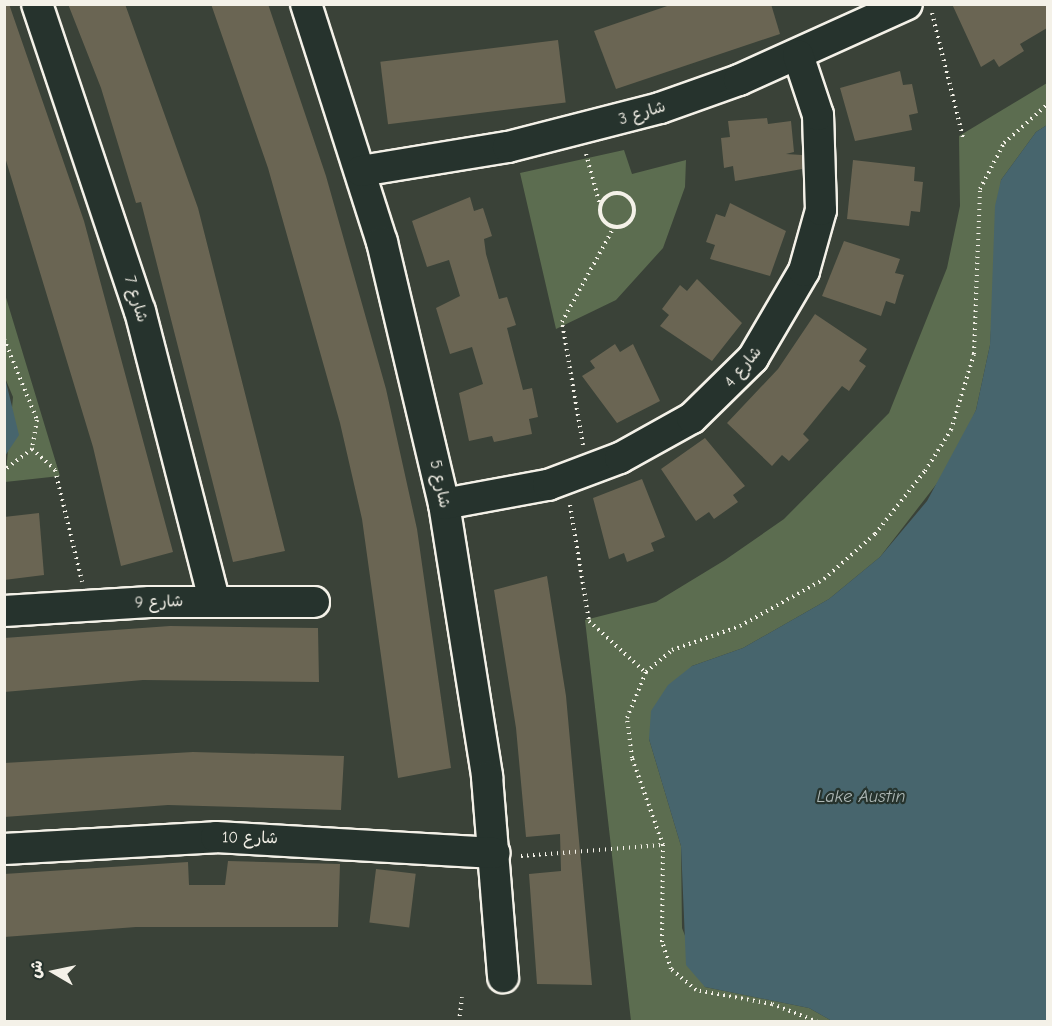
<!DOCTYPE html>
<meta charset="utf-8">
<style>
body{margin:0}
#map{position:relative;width:1052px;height:1026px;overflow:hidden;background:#3a4238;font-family:"Comic Neue","Playpen Sans Arabic",sans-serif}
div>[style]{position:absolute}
.green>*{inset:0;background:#5c6d50}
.water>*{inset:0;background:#47656d}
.building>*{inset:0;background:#6a6553;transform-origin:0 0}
.path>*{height:4px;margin-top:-2px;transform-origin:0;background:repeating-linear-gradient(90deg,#f4f1e8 0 1.5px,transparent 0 6px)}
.path>.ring{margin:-2px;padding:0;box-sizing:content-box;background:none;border:4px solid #f4f1e8;border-radius:50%}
.roads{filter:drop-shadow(2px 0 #f4f1e8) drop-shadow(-2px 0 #f4f1e8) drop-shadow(0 2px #f4f1e8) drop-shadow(0 -2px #f4f1e8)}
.minor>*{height:30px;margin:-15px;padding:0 15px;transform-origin:15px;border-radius:15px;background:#26332d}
span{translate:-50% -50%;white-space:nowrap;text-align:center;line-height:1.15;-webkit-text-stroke:4.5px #26332d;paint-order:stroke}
.street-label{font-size:16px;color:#f4f1e8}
.water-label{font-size:18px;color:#afb9b7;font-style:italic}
.frame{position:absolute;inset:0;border:6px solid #f4f1e8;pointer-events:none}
.north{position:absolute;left:24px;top:942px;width:60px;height:60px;-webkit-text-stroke:4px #26332d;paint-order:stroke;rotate:279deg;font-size:16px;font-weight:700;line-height:24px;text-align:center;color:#f4f1e8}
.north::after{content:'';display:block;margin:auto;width:21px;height:27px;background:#f4f1e8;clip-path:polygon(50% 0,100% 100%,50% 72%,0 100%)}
</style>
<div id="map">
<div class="green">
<div style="clip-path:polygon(1047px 83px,1047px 125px,1036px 132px,1001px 180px,990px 345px,976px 410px,952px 464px,880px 557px,829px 599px,743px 648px,692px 666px,649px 739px,681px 846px,682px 928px,705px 987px,809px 1008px,832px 1021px,631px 1021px,585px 620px,656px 602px,725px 560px,784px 519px,889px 413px,947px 268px,960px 206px,959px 136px)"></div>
<div style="clip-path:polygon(624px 150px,632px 174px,686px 160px,685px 187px,663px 248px,616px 300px,556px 329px,520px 173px)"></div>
<div style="clip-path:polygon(4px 291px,60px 476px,5px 482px,13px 397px,5px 378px)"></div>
</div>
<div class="water">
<div style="clip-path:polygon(1047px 125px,1047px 1021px,832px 1021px,809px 1008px,705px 987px,686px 965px,681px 846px,649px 739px,651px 711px,668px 685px,692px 666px,743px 648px,829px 599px,880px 557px,927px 501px,976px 410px,990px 345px,995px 206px,1001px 180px,1036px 132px)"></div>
<div style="clip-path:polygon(5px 378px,19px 435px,5px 456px,4px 456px)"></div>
</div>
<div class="building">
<div style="clip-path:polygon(4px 4px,9px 4px,84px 221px,173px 552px,121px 566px,93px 447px,4px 154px)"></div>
<div style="clip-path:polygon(68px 4px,125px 4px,198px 208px,285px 551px,233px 562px,141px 202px,136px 203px,101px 88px)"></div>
<div style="clip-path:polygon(211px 4px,268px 4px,326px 176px,386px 389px,417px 529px,451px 768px,398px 778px,362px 519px,340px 423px,268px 168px)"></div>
<div style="clip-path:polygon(673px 4px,771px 4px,780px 34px,616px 89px,594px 31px)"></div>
<div style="clip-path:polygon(952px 4px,1047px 4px,1047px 28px,1020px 44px,1024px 51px,999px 67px,994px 59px,981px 67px)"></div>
<div style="left:558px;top:40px;width:63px;height:179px;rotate:83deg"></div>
<div style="clip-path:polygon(900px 71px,903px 85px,912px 84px,918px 113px,909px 115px,912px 130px,855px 141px,840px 88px)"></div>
<div style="clip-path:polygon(767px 118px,768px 124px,791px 121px,794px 152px,786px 154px,802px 155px,802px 169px,735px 181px,733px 166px,724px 168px,721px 138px,730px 137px,728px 121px)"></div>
<div style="clip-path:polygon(853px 160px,915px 167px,914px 181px,923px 182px,920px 212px,911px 211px,909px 226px,847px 219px)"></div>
<div style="clip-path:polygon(470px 197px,474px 211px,483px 208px,492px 236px,484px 239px,486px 254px,499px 299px,507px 297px,516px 325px,507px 328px,523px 390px,532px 388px,538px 417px,529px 419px,532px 434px,494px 442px,492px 436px,469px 441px,459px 393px,483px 384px,472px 347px,450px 354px,436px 308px,460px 296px,449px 260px,427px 267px,412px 221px)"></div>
<div style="clip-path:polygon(730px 203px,786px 231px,770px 276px,710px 259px,715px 245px,706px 242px,716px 214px,725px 217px)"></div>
<div style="clip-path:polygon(844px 241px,900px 259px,895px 273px,904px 275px,899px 290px,895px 304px,886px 301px,881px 316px,822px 296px)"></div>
<div style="clip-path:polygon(697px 279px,742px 323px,712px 361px,660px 326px,669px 315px,662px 309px,680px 285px,687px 291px)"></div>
<div style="clip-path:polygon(815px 314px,867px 349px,859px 361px,866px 366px,849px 391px,842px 386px,803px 434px,809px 440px,789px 461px,782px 455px,772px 466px,727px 423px,778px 369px)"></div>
<div style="clip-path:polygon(615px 344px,620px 352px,633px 344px,660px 401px,617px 423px,582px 376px,595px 368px,590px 361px)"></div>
<div style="clip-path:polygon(705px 438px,745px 486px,733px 495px,738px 502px,714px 519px,709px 512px,696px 521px,661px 469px)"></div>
<div style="clip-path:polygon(642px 479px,665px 537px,651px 543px,654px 551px,627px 562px,624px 553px,609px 559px,593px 498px)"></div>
<div style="clip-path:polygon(39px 513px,44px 575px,4px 580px,4px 517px)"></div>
<div style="clip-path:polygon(547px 576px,566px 696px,592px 985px,537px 984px,529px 874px,561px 871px,560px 834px,526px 837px,516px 728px,494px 590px)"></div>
<div style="clip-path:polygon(170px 626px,318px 628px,319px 682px,143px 680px,4px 692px,4px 638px)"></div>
<div style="clip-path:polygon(193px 752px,344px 756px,341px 810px,168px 805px,4px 817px,4px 763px)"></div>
<div style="clip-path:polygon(228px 861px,340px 864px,338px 927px,136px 927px,4px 937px,4px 874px,188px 862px,189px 885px,225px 885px)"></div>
<div style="left:376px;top:869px;width:40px;height:54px;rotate:7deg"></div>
</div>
<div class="path">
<div style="left:932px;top:13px;width:128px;rotate:76deg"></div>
<div style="left:586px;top:154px;width:53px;rotate:74.6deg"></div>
<div class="ring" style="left:600px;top:193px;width:30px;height:30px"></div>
<div style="left:4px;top:339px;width:87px;rotate:67.8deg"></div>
<div style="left:37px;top:420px;width:29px;rotate:100deg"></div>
<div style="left:32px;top:449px;width:35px;rotate:143deg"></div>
<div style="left:583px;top:445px;width:125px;rotate:-99.7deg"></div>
<div style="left:562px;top:322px;width:108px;rotate:-61.3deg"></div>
<div style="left:32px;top:449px;width:31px;rotate:42deg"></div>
<div style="left:55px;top:470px;width:115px;rotate:76.4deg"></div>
<div style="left:570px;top:505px;width:118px;rotate:80.7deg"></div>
<div style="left:589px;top:621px;width:76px;rotate:42.3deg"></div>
<div style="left:521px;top:856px;width:142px;rotate:-4.4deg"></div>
<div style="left:459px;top:1022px;width:25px;rotate:-83deg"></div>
<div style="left:818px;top:1022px;width:49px;rotate:-158.6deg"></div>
<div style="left:772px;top:1004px;width:77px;rotate:-169.6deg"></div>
<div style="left:696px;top:990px;width:33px;rotate:-140deg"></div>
<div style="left:671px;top:969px;width:28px;rotate:-108deg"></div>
<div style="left:662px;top:942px;width:97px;rotate:-89.4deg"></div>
<div style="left:663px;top:845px;width:92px;rotate:-109.6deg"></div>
<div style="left:632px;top:758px;width:40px;rotate:-97.1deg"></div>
<div style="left:627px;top:718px;width:50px;rotate:-67.6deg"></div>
<div style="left:646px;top:672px;width:34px;rotate:-40deg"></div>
<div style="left:672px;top:650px;width:72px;rotate:-19.4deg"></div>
<div style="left:740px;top:626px;width:96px;rotate:-29.2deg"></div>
<div style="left:824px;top:579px;width:68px;rotate:-41.4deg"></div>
<div style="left:875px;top:534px;width:80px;rotate:-51.6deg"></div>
<div style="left:925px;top:471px;width:49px;rotate:-57.6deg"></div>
<div style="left:951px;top:430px;width:79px;rotate:-73.2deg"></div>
<div style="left:974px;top:354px;width:165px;rotate:-87.9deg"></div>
<div style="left:980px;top:189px;width:52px;rotate:-62.4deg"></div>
<div style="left:1004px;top:143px;width:59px;rotate:-41.6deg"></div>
</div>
<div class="roads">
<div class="minor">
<div style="left:37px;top:4px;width:324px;rotate:71.5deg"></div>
<div style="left:140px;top:311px;width:298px;rotate:75.6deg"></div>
<div style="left:306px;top:4px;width:250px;rotate:72.3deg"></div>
<div style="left:382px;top:242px;width:269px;rotate:76.7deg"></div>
<div style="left:444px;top:504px;width:276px;rotate:81deg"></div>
<div style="left:487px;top:777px;width:201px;rotate:85.4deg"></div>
<div style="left:361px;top:171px;width:149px;rotate:-9.3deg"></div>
<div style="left:508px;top:147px;width:157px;rotate:-14.4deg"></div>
<div style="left:660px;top:108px;width:84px;rotate:-19.5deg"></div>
<div style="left:739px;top:80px;width:184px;rotate:-24.3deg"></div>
<div style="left:444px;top:504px;width:106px;rotate:-10.4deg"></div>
<div style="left:548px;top:485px;width:77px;rotate:-20.6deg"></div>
<div style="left:620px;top:458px;width:82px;rotate:-29.1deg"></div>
<div style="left:692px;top:418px;width:86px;rotate:-44.5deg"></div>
<div style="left:753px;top:358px;width:101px;rotate:-59.6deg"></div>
<div style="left:804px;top:271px;width:63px;rotate:-74.4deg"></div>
<div style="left:821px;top:210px;width:95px;rotate:-91.8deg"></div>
<div style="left:818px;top:115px;width:63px;rotate:-108.4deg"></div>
<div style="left:4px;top:611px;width:146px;rotate:-3.5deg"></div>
<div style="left:150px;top:602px;width:164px"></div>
<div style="left:4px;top:849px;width:212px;rotate:-3.2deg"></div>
<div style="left:216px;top:837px;width:279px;rotate:3.3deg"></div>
</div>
</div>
<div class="street-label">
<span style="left:642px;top:113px;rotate:-17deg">شارع 3</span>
<span style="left:136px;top:299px;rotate:73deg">شارع 7</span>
<span style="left:743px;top:367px;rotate:-50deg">شارع 4</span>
<span style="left:440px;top:484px;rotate:78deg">شارع 5</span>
<span style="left:159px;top:602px;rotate:-2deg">شارع 9</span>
<span style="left:250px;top:838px;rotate:1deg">شارع 10</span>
</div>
<div class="water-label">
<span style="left:861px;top:797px">Lake Austin</span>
</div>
<div class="frame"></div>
<div class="north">ش</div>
</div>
